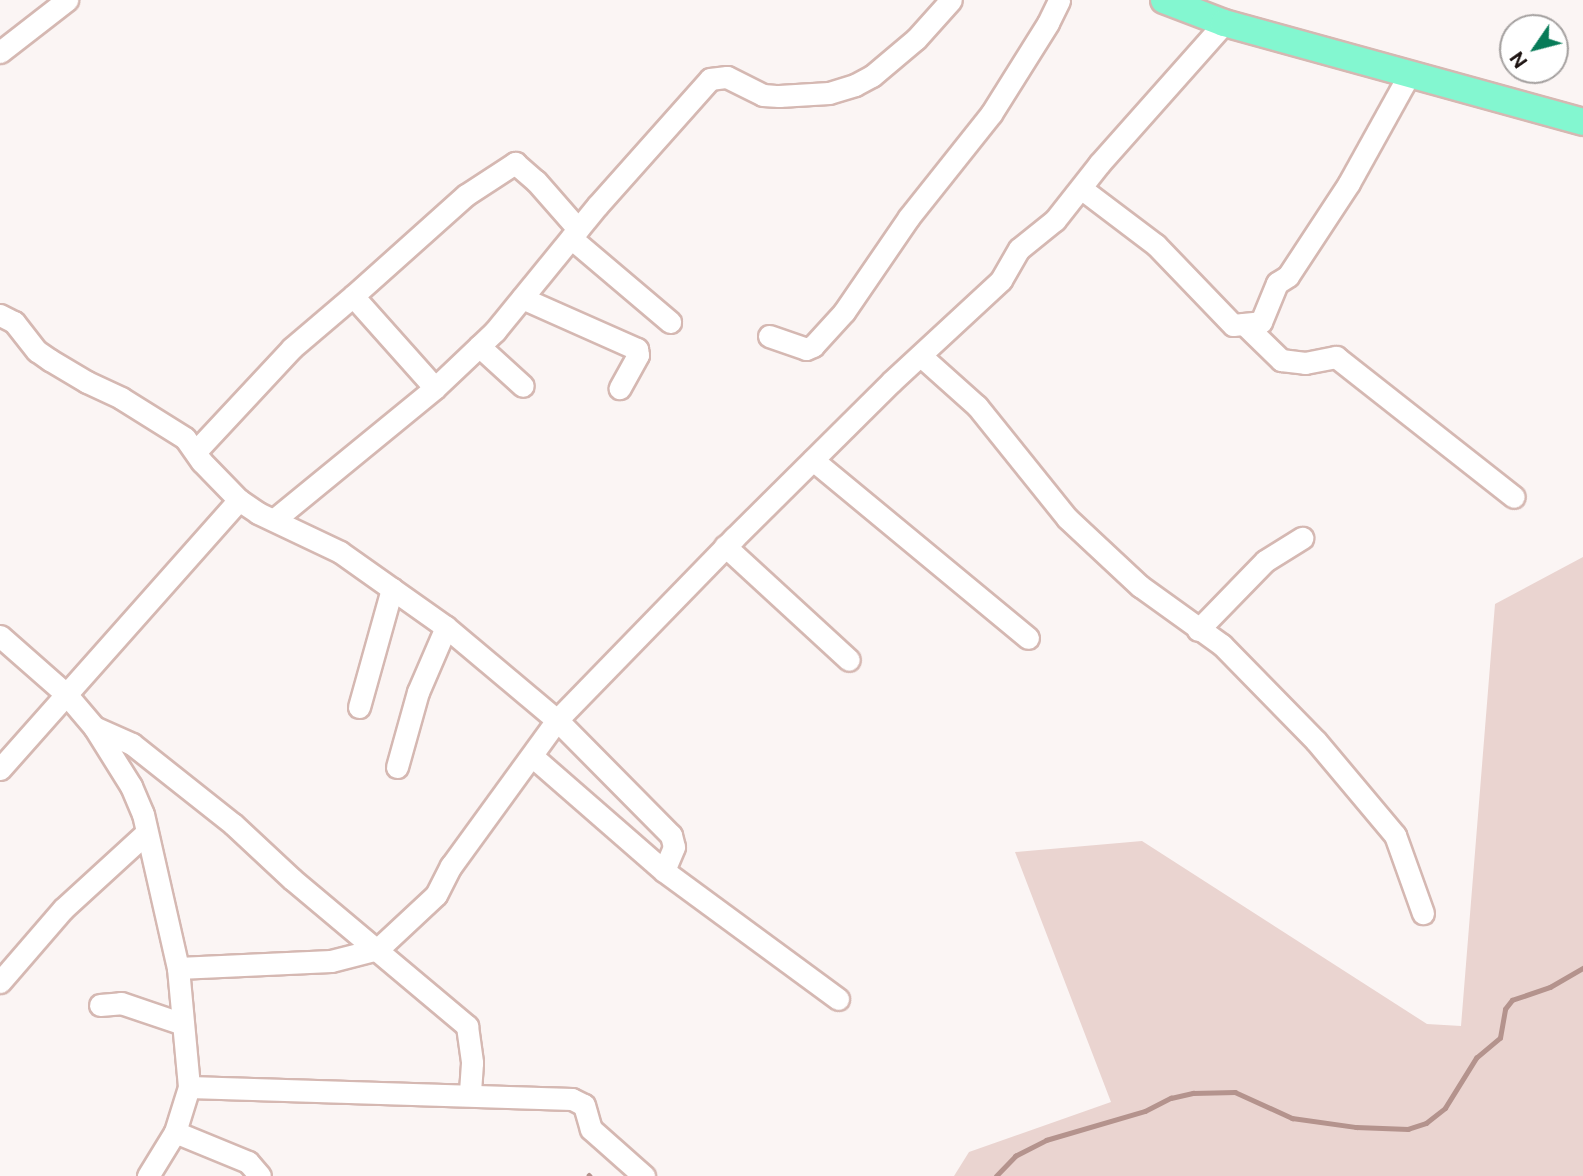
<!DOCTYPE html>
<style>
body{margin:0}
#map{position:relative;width:1583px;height:1176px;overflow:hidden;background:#fbf5f4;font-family:"Public Sans",sans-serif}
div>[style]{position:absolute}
.green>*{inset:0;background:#ead4d0}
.stream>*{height:4.5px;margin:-2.25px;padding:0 2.25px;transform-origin:2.25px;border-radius:2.25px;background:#b4938d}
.roads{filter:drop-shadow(2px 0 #d5b8b2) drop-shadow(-2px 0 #d5b8b2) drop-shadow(0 2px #d5b8b2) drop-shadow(0 -2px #d5b8b2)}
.minor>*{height:21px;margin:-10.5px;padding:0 10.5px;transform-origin:10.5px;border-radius:10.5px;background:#fff}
.major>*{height:26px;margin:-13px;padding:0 13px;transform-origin:13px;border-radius:13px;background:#83f7d0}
span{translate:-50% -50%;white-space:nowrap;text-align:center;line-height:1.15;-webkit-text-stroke:7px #fff;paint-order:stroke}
.north{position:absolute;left:1499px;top:14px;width:70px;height:70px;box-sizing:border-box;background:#fff;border:2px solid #a4a09f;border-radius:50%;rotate:235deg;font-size:19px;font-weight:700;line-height:28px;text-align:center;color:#1c1210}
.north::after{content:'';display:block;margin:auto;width:24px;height:32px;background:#077b58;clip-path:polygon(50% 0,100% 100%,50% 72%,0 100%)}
</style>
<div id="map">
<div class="green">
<div style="clip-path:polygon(1583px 557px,1583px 1176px,954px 1176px,969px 1152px,1111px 1102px,1015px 852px,1142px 841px,1427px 1024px,1461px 1026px,1495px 604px)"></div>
</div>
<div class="stream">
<div style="left:589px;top:1175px;width:1px;rotate:45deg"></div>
<div style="left:996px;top:1176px;width:28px;rotate:-46deg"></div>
<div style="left:1015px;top:1156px;width:35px;rotate:-27deg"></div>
<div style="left:1046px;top:1140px;width:103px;rotate:-16.3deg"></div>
<div style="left:1145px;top:1111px;width:29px;rotate:-27deg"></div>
<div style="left:1171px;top:1098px;width:23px;rotate:-13deg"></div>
<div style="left:1193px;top:1093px;width:42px;rotate:-1.4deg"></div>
<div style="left:1235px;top:1092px;width:63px;rotate:24.5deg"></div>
<div style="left:1292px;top:1118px;width:65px;rotate:8deg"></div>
<div style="left:1356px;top:1127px;width:52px;rotate:2.2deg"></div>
<div style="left:1408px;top:1129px;width:19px;rotate:-18deg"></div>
<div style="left:1426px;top:1123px;width:24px;rotate:-38deg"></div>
<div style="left:1445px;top:1108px;width:59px;rotate:-58.2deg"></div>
<div style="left:1476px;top:1058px;width:31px;rotate:-40deg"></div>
<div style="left:1500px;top:1038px;width:29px;rotate:-80deg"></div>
<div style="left:1505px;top:1009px;width:11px;rotate:-52deg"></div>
<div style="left:1512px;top:1000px;width:40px;rotate:-18.9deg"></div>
<div style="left:1550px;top:987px;width:38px;rotate:-30deg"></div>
</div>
<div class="roads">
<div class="minor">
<div style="left:0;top:52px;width:85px;rotate:-37.8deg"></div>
<div style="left:1082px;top:189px;width:93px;rotate:37.1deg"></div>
<div style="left:1156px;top:245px;width:111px;rotate:46.1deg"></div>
<div style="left:1233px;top:325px;width:28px;rotate:-6deg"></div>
<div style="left:1261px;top:322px;width:42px;rotate:-67.7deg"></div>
<div style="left:1277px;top:283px;width:13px;rotate:-32deg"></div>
<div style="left:1288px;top:276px;width:111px;rotate:-56.7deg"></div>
<div style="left:1349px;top:183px;width:126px;rotate:-61deg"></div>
<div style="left:571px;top:238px;width:130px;rotate:40.3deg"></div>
<div style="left:522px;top:298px;width:126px;rotate:23.9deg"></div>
<div style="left:637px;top:349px;width:6px;rotate:81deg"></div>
<div style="left:638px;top:355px;width:38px;rotate:119deg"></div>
<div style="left:0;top:315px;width:16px;rotate:27deg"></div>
<div style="left:14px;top:322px;width:37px;rotate:52deg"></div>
<div style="left:37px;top:351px;width:16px;rotate:35deg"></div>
<div style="left:50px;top:360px;width:43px;rotate:30.7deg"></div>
<div style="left:87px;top:382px;width:38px;rotate:25deg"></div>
<div style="left:121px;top:398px;width:75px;rotate:32deg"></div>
<div style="left:185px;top:438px;width:29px;rotate:55deg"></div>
<div style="left:202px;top:462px;width:53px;rotate:45.8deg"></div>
<div style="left:1244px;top:324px;width:52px;rotate:44.2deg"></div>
<div style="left:1281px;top:360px;width:24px;rotate:7deg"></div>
<div style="left:1305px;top:363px;width:32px;rotate:-11deg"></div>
<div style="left:1336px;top:357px;width:226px;rotate:38.2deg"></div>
<div style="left:769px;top:336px;width:39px;rotate:19deg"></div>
<div style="left:806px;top:349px;width:8px;rotate:-23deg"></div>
<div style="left:813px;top:346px;width:46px;rotate:-47.6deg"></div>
<div style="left:844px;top:312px;width:115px;rotate:-55.6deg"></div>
<div style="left:909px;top:217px;width:132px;rotate:-51.5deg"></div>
<div style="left:991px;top:114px;width:107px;rotate:-57.9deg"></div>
<div style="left:1048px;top:23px;width:25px;rotate:-64deg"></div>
<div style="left:479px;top:346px;width:59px;rotate:42.3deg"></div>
<div style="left:921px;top:356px;width:75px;rotate:41.8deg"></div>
<div style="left:977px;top:406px;width:144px;rotate:51.2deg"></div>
<div style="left:1067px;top:518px;width:100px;rotate:43deg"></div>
<div style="left:1140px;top:586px;width:101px;rotate:35.7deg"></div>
<div style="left:1222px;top:645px;width:134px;rotate:45.6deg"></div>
<div style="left:1316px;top:741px;width:123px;rotate:50deg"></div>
<div style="left:1395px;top:835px;width:83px;rotate:70.3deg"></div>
<div style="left:435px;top:388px;width:123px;rotate:-131.7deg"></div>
<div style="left:353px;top:296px;width:152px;rotate:-41.8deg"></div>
<div style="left:466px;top:195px;width:59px;rotate:-33.1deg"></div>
<div style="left:515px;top:163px;width:28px;rotate:41deg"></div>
<div style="left:536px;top:181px;width:64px;rotate:48.8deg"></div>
<div style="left:196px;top:451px;width:141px;rotate:-47deg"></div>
<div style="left:292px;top:348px;width:80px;rotate:-40.4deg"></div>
<div style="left:813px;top:460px;width:279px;rotate:39.6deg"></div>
<div style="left:275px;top:519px;width:207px;rotate:-39.3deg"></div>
<div style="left:435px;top:388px;width:83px;rotate:-43.5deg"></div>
<div style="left:495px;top:331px;width:161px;rotate:-50.8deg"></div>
<div style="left:597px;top:206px;width:170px;rotate:-48.3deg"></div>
<div style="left:710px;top:79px;width:17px;rotate:-7deg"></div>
<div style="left:727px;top:77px;width:40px;rotate:26.6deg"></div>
<div style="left:763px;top:95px;width:16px;rotate:4deg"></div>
<div style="left:779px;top:96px;width:50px;rotate:-3.4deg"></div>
<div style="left:829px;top:93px;width:27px;rotate:-17deg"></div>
<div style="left:855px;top:85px;width:19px;rotate:-28deg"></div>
<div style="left:872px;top:76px;width:57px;rotate:-40.1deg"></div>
<div style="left:916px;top:39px;width:52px;rotate:-48.1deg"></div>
<div style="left:725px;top:546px;width:168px;rotate:42.6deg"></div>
<div style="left:1198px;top:630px;width:96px;rotate:-45.8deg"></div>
<div style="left:1265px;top:561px;width:44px;rotate:-31.9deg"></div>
<div style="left:0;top:636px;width:88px;rotate:41.3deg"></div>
<div style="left:66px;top:694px;width:43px;rotate:49.7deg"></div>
<div style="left:94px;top:727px;width:70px;rotate:57.9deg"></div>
<div style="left:131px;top:786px;width:30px;rotate:67deg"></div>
<div style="left:143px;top:814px;width:158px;rotate:77.2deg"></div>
<div style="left:178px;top:968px;width:120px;rotate:84.7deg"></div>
<div style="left:189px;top:1087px;width:47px;rotate:107.3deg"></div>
<div style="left:175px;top:1132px;width:52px;rotate:121.5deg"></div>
<div style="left:359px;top:707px;width:123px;rotate:-74.4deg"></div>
<div style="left:94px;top:727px;width:42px;rotate:24.1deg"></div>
<div style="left:132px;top:744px;width:129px;rotate:38.4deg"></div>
<div style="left:233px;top:824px;width:81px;rotate:43deg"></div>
<div style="left:292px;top:879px;width:229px;rotate:40deg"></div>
<div style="left:467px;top:1026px;width:37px;rotate:82deg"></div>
<div style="left:472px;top:1063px;width:32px;rotate:94deg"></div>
<div style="left:532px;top:756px;width:175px;rotate:41.1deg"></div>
<div style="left:664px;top:871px;width:216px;rotate:36.3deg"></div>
<div style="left:397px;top:767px;width:78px;rotate:-74.4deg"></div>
<div style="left:418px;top:692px;width:71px;rotate:-66.7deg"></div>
<div style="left:0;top:769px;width:360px;rotate:-48.4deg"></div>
<div style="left:239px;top:500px;width:23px;rotate:34deg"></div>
<div style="left:258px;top:513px;width:91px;rotate:25.4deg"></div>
<div style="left:340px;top:552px;width:130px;rotate:35.3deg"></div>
<div style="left:446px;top:627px;width:145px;rotate:40deg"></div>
<div style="left:557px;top:720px;width:162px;rotate:45.3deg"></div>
<div style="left:671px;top:835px;width:12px;rotate:76deg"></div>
<div style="left:674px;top:847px;width:26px;rotate:113deg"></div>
<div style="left:178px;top:968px;width:153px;rotate:-2.6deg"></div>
<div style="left:331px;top:961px;width:49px;rotate:-14.3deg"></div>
<div style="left:378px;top:949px;width:79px;rotate:-43deg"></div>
<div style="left:436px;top:895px;width:33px;rotate:-63deg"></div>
<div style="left:451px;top:866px;width:180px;rotate:-54deg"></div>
<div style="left:557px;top:720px;width:254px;rotate:-45.8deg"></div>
<div style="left:734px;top:538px;width:221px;rotate:-44.8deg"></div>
<div style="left:891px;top:382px;width:150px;rotate:-42.8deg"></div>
<div style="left:1001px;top:280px;width:36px;rotate:-60deg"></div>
<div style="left:1019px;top:249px;width:46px;rotate:-38.9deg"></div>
<div style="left:1055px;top:220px;width:71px;rotate:-51.8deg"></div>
<div style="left:1099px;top:164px;width:188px;rotate:-48.4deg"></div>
<div style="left:0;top:982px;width:96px;rotate:-49.2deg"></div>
<div style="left:63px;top:909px;width:113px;rotate:-42.5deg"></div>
<div style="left:100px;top:1005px;width:21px;rotate:-5deg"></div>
<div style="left:121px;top:1003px;width:65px;rotate:18.7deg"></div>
<div style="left:189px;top:1087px;width:383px;rotate:1.8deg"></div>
<div style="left:572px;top:1099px;width:13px;rotate:27deg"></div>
<div style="left:584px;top:1105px;width:25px;rotate:74deg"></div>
<div style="left:591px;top:1129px;width:71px;rotate:41.6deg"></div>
<div style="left:175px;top:1132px;width:79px;rotate:22.3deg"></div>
<div style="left:248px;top:1162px;width:18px;rotate:49deg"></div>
</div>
<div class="major">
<div style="left:1164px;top:0;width:64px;rotate:21deg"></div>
<div style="left:1224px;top:23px;width:372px;rotate:15.4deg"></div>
</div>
</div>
<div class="north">N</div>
</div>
